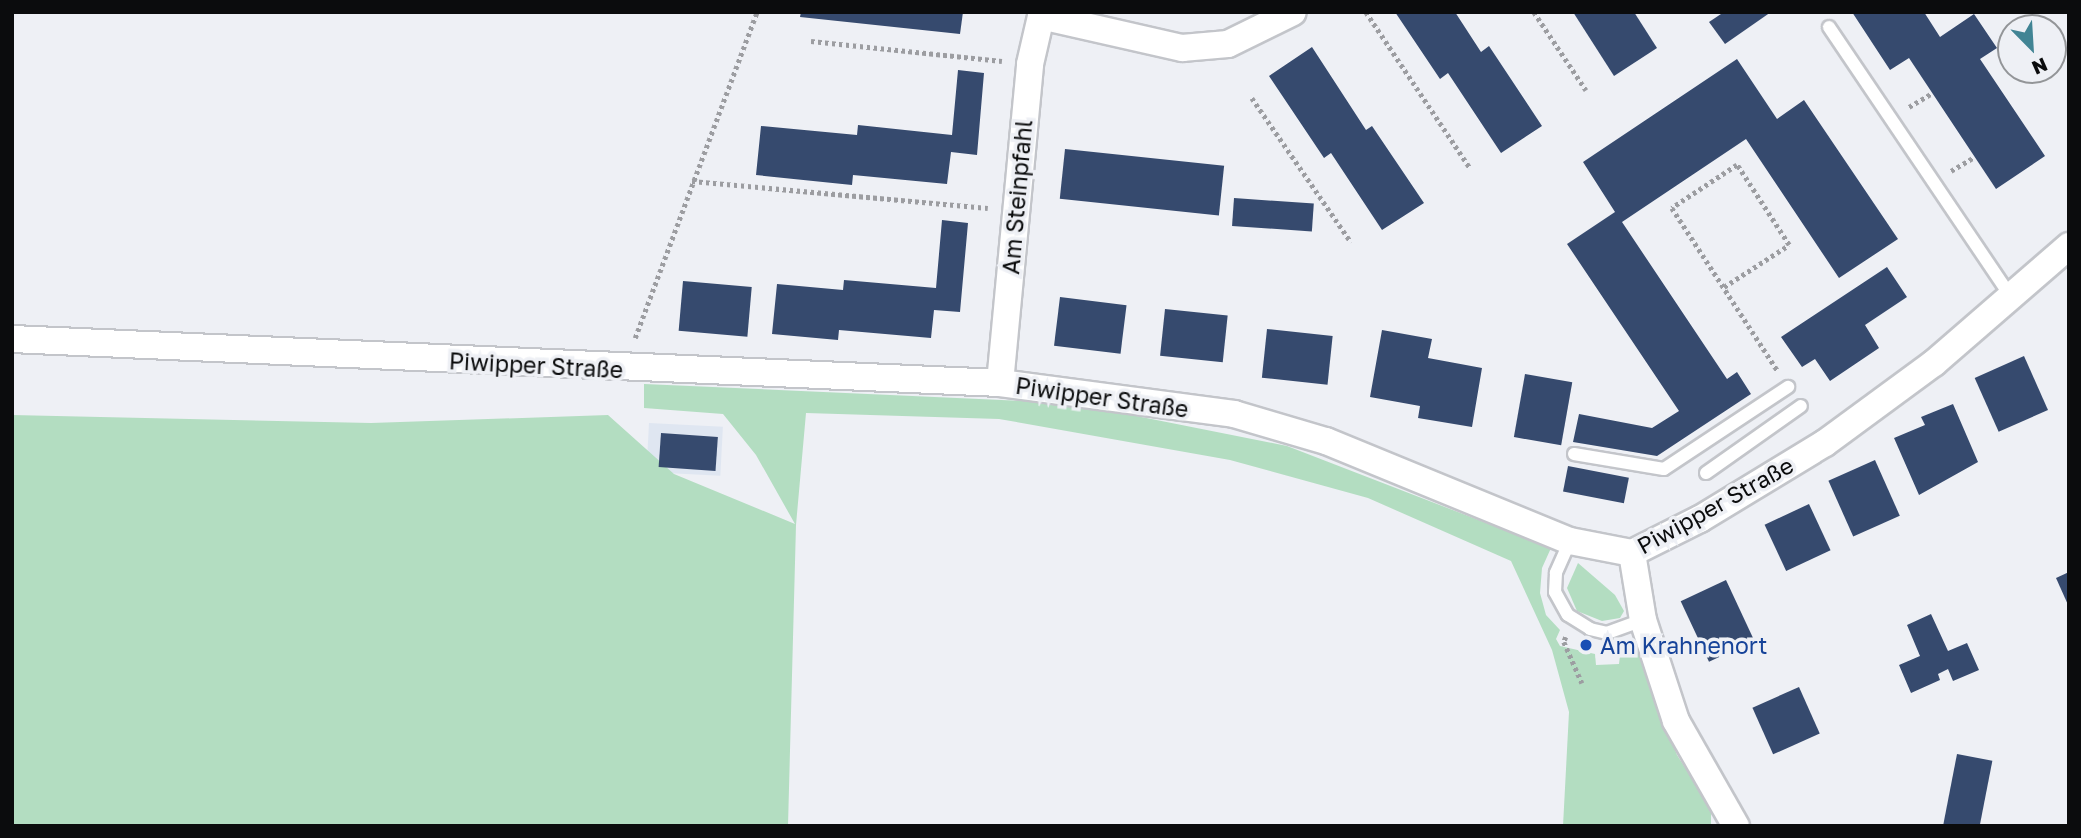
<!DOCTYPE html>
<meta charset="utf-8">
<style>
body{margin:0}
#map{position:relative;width:2081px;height:838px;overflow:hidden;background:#eef0f5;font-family:"Golos Text",sans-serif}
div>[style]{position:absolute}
.built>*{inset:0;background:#dfe6f1;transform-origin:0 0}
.green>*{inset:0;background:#b3ddc1}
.building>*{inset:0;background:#364a6e;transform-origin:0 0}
.path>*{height:4.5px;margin-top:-2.25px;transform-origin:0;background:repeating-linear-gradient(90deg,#9c9da1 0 3.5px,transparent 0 7px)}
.roads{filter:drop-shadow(2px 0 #c3c5ca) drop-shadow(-2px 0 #c3c5ca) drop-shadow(0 2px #c3c5ca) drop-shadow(0 -2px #c3c5ca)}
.lane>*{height:12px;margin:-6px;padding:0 6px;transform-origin:6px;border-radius:6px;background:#fff}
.street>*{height:26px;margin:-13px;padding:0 13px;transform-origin:13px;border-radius:13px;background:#fff}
.dots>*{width:19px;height:19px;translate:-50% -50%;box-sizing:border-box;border:4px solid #eef0f5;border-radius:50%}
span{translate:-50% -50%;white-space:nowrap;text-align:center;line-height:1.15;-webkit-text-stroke:7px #eef0f5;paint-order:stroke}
.street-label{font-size:23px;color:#0b0c0d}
.transit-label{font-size:23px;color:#164399}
.left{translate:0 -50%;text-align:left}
.frame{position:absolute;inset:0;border:14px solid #0b0c0d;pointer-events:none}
.north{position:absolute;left:1997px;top:14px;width:70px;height:70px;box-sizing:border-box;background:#eef0f5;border:2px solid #939598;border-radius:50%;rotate:156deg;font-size:19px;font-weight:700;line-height:28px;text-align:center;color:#0b0c0d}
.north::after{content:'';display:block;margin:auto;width:24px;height:32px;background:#418494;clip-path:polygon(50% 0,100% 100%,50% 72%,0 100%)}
</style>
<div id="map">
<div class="built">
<div style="left:649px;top:423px;width:74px;height:49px;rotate:3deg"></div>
</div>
<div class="green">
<div style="clip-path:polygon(644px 384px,1071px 403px,1287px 446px,1551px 548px,1542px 568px,1540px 593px,1546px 615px,1560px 630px,1556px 639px,1560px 646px,1595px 654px,1596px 665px,1619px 664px,1621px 647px,1637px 642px,1677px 755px,1711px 808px,1711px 826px,1563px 826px,1569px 712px,1552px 650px,1511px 561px,1368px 498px,1230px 460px,999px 419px,806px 413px,796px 525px,788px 826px,12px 826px,12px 415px,371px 423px,608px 415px,674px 474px,795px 524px,756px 455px,723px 414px,644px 408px)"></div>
<div style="clip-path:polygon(1578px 563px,1615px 595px,1624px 611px,1620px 618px,1602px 621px,1577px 611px,1567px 588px)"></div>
</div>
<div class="building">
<div style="clip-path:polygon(801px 12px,963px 12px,960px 34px,800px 17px)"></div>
<div style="clip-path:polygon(1395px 12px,1455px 12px,1481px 52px,1489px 46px,1542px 126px,1501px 153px,1448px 73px,1440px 79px)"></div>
<div style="clip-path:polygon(1573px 12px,1634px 12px,1657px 48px,1614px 76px)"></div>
<div style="clip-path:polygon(1724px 12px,1771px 12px,1725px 44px,1709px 22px)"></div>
<div style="clip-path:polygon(1852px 12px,1924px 12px,1940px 37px,1974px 14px,1997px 48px,1980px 59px,2045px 156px,1996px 189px,1909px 58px,1890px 70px)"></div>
<div style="clip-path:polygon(1312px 47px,1366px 130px,1372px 126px,1424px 203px,1382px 230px,1331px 153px,1324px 158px,1269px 76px)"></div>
<div style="clip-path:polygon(1737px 59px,1777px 119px,1804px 100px,1898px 239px,1839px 278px,1746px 139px,1622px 222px,1727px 379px,1737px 372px,1751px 394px,1657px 456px,1573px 442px,1579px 414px,1652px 428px,1679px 411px,1567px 244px,1615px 212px,1583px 162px)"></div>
<div style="clip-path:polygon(958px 70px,984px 73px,977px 155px,951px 152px,947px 184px,853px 175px,852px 185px,756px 175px,761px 126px,857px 135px,858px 125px,952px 135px)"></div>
<div style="left:1065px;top:149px;width:160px;height:50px;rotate:6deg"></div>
<div style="left:1234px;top:198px;width:80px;height:28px;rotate:4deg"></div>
<div style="clip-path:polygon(942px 220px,968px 223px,960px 312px,934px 310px,931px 338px,839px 330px,838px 340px,772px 334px,777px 284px,843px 290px,844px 280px,936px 288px)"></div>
<div style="clip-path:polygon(1887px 267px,1907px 297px,1865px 325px,1879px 348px,1830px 381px,1815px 359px,1802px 367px,1781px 337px)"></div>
<div style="left:683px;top:281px;width:69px;height:50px;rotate:5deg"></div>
<div style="left:1060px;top:297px;width:67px;height:49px;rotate:7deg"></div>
<div style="left:1165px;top:309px;width:63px;height:47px;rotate:6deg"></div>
<div style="left:1267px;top:329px;width:66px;height:49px;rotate:6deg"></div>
<div style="clip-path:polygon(1382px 330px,1432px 339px,1428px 358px,1482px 368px,1472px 427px,1418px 418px,1420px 406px,1370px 397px)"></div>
<div style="left:2024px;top:356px;width:59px;height:54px;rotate:66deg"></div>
<div style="left:1525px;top:374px;width:48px;height:64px;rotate:10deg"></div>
<div style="clip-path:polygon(1953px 404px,1978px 462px,1919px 495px,1894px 438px,1925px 425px,1921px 417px)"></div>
<div style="left:661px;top:433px;width:57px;height:34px;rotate:4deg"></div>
<div style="left:1875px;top:460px;width:61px;height:51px;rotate:66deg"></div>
<div style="left:1568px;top:466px;width:62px;height:26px;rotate:11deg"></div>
<div style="left:1809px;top:504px;width:51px;height:49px;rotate:65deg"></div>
<div style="clip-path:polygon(2069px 572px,2069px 607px,2056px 578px)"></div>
<div style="left:1726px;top:580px;width:67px;height:50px;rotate:65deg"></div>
<div style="clip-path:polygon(1931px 614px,1948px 651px,1967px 643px,1979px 670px,1953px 681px,1948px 669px,1938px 674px,1940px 680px,1911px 693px,1899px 665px,1920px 656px,1907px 625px)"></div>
<div style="left:1799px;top:687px;width:51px;height:51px;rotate:66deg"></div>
<div style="left:1957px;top:754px;width:36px;height:73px;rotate:11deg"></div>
</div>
<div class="path">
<div style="left:1366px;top:12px;width:187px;rotate:56.3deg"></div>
<div style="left:1534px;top:12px;width:94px;rotate:56.3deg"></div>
<div style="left:811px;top:41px;width:192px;rotate:6deg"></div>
<div style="left:1252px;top:98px;width:175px;rotate:55.5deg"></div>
<div style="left:1909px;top:107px;width:27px;rotate:-31deg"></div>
<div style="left:1951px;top:171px;width:27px;rotate:-31deg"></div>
<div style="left:692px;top:181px;width:297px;rotate:5.2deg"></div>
<div style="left:1724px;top:287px;width:77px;rotate:-32.9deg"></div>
<div style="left:1789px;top:245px;width:95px;rotate:-123deg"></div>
<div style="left:1737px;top:165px;width:78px;rotate:146.5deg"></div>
<div style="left:1672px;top:208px;width:194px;rotate:57deg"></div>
<div style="left:635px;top:338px;width:348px;rotate:-69.5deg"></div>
<div style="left:1566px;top:637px;width:5px;rotate:112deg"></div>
<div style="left:1564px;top:642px;width:45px;rotate:66.3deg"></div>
</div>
<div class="roads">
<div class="lane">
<div style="left:1829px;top:27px;width:327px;rotate:56deg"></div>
<div style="left:1574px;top:454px;width:91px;rotate:9.5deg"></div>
<div style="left:1664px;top:469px;width:149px;rotate:-33.5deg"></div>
<div style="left:1706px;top:473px;width:116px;rotate:-35.2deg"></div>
<div style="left:1570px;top:541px;width:35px;rotate:114deg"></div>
<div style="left:1556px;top:573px;width:19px;rotate:93deg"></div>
<div style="left:1555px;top:592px;width:26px;rotate:61deg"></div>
<div style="left:1568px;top:615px;width:26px;rotate:32deg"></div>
<div style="left:1590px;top:629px;width:17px;rotate:13deg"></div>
<div style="left:1607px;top:633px;width:38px;rotate:-20deg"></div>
</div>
<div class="street">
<div style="left:1041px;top:16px;width:145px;rotate:12.8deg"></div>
<div style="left:1182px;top:48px;width:46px;rotate:-5deg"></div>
<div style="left:1228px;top:44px;width:72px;rotate:-26.2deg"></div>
<div style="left:12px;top:339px;width:989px;rotate:2.55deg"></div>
<div style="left:1000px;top:383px;width:236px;rotate:7.5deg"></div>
<div style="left:1234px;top:414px;width:96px;rotate:16.4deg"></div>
<div style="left:1326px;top:441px;width:264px;rotate:22.3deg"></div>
<div style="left:1570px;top:541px;width:63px;rotate:11deg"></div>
<div style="left:1632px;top:553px;width:76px;rotate:-26.6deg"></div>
<div style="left:1700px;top:519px;width:146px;rotate:-31.3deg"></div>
<div style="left:1825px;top:443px;width:135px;rotate:-36.3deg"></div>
<div style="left:1934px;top:363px;width:179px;rotate:-40.9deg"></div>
<div style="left:1000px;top:383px;width:320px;rotate:-84.6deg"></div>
<div style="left:1030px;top:64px;width:53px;rotate:-77deg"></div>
<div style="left:1632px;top:553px;width:68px;rotate:80.7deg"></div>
<div style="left:1643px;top:620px;width:106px;rotate:71.9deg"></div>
<div style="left:1676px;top:721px;width:121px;rotate:60.3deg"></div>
</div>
</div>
<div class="dots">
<div style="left:1586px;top:645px;background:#1a4fb4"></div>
</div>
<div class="street-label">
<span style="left:1017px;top:197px;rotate:-85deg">Am Steinpfahl</span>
<span style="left:536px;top:365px;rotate:3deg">Piwipper Straße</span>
<span style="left:1102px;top:397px;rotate:8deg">Piwipper Straße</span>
<span style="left:1715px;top:505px;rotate:-29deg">Piwipper Straße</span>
</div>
<div class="transit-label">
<span class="left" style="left:1600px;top:645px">Am Krahnenort</span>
</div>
<div class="frame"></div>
<div class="north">N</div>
</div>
